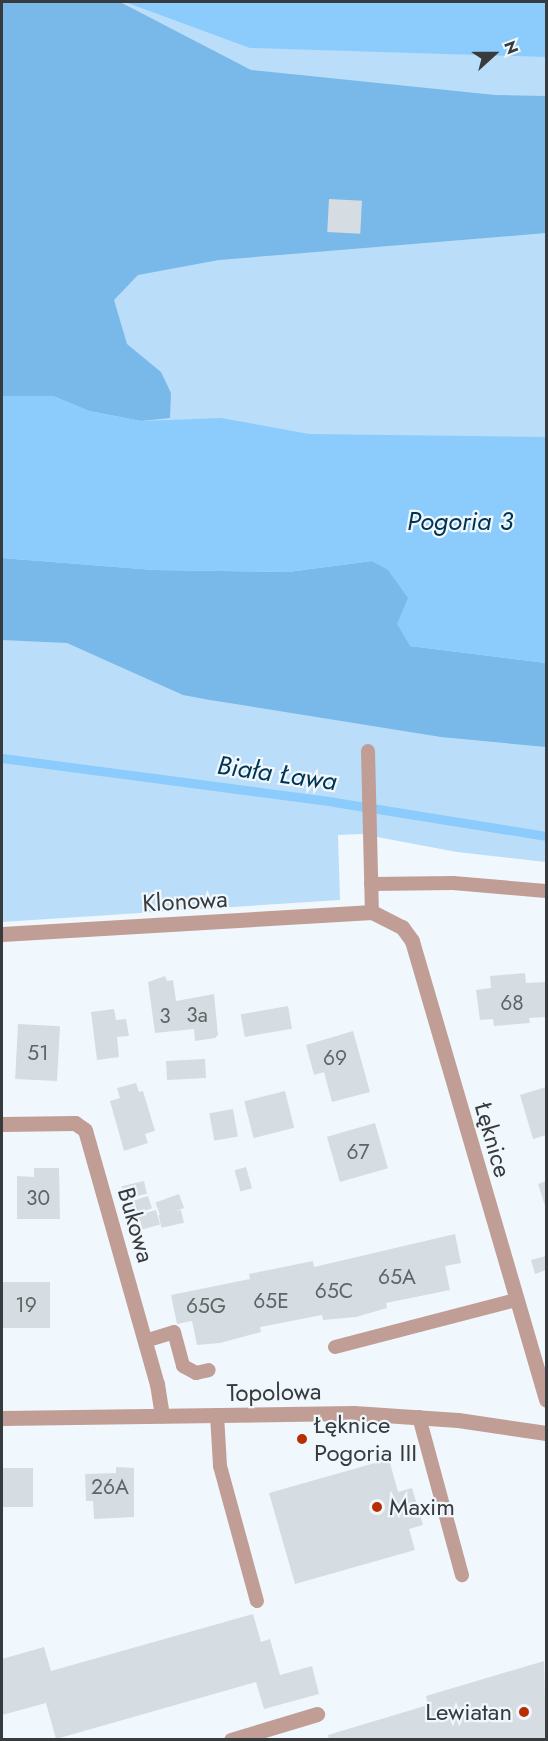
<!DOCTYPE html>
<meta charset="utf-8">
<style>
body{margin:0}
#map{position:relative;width:548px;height:1741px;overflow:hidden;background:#f0f8fe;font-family:Jost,sans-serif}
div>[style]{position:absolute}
.green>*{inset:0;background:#baddf9}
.forest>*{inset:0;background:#79b9e9}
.water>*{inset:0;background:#8bccfc}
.stream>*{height:9px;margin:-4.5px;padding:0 4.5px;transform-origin:4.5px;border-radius:4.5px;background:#8bccfc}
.building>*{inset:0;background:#d5dde3;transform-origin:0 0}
.service>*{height:14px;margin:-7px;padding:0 7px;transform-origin:7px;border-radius:7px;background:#c09e95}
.minor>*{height:15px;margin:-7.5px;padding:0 7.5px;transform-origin:7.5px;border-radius:7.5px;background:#c09e95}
.dots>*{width:16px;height:16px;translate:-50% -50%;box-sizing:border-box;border:3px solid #f0f8fe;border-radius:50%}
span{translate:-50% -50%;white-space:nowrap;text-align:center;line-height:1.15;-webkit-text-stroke:4.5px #f0f8fe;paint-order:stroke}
.number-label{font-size:21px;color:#5f6466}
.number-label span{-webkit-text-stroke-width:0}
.street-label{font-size:24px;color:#383b3d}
.poi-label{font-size:24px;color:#383b3d}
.left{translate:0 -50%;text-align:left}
.right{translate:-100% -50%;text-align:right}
.water-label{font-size:26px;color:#003452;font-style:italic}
.frame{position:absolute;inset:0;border:3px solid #383b3d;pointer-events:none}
.north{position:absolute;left:464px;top:24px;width:60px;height:60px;-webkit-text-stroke:4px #f0f8fe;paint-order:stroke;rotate:69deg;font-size:16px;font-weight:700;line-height:24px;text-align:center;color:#383b3d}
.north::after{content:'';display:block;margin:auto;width:21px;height:27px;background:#383b3d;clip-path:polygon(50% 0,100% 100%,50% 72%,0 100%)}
</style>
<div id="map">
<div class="green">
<div style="clip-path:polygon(2px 2px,546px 2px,546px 862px,457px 852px,361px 834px,338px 835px,340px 900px,2px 922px)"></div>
</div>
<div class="forest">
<div style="clip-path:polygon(2px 2px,120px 2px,251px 70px,495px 95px,546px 96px,546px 233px,219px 260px,138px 275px,114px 300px,127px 344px,161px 372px,171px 393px,170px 418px,141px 421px,89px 411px,53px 396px,2px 396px)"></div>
<div style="clip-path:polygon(2px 558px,154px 570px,288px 572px,372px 561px,388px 569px,409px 598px,410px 646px,546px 663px,546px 747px,441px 737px,210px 700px,183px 695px,67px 643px,2px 640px)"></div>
</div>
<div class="water">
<div style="clip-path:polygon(125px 2px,546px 2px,546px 57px,250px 48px)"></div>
<div style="clip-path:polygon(2px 396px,53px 396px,89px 411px,141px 421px,221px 418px,309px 434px,546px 437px,546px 663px,410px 646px,397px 624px,408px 598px,388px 570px,372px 561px,288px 572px,154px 570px,2px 558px)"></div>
</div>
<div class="stream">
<div style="left:2px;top:758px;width:335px;rotate:7.5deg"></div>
<div style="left:334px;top:802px;width:215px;rotate:9.1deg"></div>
</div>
<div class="building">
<div style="left:329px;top:199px;width:33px;height:33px;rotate:3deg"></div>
<div style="clip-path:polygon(525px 973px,526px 983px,546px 982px,546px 1017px,529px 1018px,530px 1023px,494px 1026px,493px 1019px,480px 1020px,476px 990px,491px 988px,490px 976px)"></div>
<div style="clip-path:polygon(165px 976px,167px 981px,173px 980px,176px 1001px,214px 994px,218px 1035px,215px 1038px,195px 1041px,194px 1029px,155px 1033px,148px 982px)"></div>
<div style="left:288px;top:1006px;width:23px;height:48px;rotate:80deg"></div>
<div style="clip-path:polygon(114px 1009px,116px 1020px,126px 1019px,129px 1036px,117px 1037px,119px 1057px,97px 1060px,91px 1012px)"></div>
<div style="left:18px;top:1024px;width:42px;height:55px;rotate:3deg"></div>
<div style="clip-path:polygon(353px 1031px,370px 1092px,332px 1102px,324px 1072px,314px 1075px,306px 1045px)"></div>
<div style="left:205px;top:1059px;width:19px;height:39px;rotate:87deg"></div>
<div style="clip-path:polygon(136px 1083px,139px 1092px,143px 1091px,155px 1131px,145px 1134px,148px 1143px,124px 1151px,110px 1101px,120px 1098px,117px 1088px)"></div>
<div style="clip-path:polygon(546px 1087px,546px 1135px,533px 1139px,520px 1095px)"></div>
<div style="left:285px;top:1091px;width:38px;height:42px;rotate:76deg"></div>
<div style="left:233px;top:1109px;width:28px;height:24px;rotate:80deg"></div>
<div style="left:375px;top:1123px;width:47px;height:50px;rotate:74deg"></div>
<div style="left:246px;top:1167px;width:22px;height:12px;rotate:74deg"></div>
<div style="clip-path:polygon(34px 1168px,59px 1168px,60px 1219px,17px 1219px,17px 1176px,34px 1177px)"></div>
<div style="left:144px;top:1181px;width:13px;height:23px;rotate:77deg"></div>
<div style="clip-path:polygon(546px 1181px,546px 1209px,538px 1184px)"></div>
<div style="left:179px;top:1194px;width:15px;height:25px;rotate:70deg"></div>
<div style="left:148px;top:1196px;width:13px;height:23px;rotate:72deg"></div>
<div style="left:156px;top:1210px;width:15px;height:27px;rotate:74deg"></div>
<div style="left:181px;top:1210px;width:13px;height:23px;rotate:77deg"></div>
<div style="clip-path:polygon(455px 1234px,461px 1263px,445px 1266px,450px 1290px,386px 1303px,387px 1308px,356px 1317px,323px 1320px,322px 1315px,260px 1327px,261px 1332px,220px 1343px,197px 1345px,192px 1321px,177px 1324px,171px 1295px,250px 1279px,249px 1274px,313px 1261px,314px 1267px)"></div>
<div style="clip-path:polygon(546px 1256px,546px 1270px,535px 1274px,531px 1260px)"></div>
<div style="left:2px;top:1282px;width:48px;height:46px"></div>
<div style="clip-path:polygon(389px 1459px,398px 1492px,412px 1488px,423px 1525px,409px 1529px,415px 1550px,295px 1584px,269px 1493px)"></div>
<div style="clip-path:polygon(116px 1467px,134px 1468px,134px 1517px,94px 1519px,93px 1501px,86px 1501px,85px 1474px,116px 1473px)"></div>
<div style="left:2px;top:1468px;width:31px;height:39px"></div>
<div style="clip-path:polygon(253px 1614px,261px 1642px,270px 1639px,280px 1675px,312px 1666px,319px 1694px,264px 1709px,256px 1682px,56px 1739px,46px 1703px,2px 1715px,2px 1659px,44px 1647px,51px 1671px)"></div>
<div style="clip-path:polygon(544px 1661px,546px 1740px,329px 1740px,328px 1735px,428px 1705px,426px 1696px)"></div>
</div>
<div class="service">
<div style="left:368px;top:751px;width:161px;rotate:88.6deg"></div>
<div style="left:371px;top:884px;width:82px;rotate:-0.7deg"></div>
<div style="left:453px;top:883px;width:93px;rotate:4.9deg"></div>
<div style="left:145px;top:1341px;width:30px;rotate:-17deg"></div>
<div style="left:174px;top:1332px;width:35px;rotate:75deg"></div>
<div style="left:183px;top:1366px;width:15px;rotate:28deg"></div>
<div style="left:196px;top:1373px;width:13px;rotate:-13deg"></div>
<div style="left:335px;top:1347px;width:187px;rotate:-14.6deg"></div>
<div style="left:217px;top:1415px;width:51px;rotate:86.6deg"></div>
<div style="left:220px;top:1466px;width:140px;rotate:74.7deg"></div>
<div style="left:419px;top:1417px;width:164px;rotate:74.8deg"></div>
</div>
<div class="minor">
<div style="left:2px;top:934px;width:371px;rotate:-3.4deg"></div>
<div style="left:372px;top:912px;width:34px;rotate:27deg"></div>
<div style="left:402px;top:927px;width:17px;rotate:54deg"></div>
<div style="left:412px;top:941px;width:478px;rotate:73.7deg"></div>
<div style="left:2px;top:1124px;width:73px;rotate:-0.8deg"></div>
<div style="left:75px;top:1123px;width:12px;rotate:35deg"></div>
<div style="left:85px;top:1130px;width:264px;rotate:74.2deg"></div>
<div style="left:157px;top:1384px;width:32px;rotate:81deg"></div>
<div style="left:2px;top:1418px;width:352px;rotate:-0.8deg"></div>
<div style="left:354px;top:1413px;width:104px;rotate:3.9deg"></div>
<div style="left:458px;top:1420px;width:89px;rotate:8.4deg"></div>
<div style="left:231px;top:1740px;width:90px;rotate:-16.8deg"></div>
</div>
<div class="dots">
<div style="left:302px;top:1439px;background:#b82e01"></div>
<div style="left:377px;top:1507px;background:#b82e01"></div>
<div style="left:524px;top:1712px;background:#b82e01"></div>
</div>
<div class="number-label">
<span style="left:512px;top:1003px">68</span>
<span style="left:197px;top:1015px">3a</span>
<span style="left:165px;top:1016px">3</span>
<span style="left:38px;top:1053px">51</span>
<span style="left:335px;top:1058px">69</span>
<span style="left:358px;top:1152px">67</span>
<span style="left:38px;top:1198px">30</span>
<span style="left:397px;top:1277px">65A</span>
<span style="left:334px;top:1291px">65C</span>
<span style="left:271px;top:1301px">65E</span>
<span style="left:26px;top:1305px">19</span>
<span style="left:206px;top:1306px">65G</span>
<span style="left:110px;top:1487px">26A</span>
</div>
<div class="street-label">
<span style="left:185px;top:901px;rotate:-3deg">Klonowa</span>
<span style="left:493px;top:1140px;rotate:74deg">Łęknice</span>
<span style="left:136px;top:1225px;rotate:74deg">Bukowa</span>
<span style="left:274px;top:1392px;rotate:-1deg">Topolowa</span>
</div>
<div class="poi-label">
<span class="left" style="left:314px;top:1439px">Łęknice<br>Pogoria III</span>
<span class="left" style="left:389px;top:1507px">Maxim</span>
<span class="right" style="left:512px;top:1712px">Lewiatan</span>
</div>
<div class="water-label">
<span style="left:460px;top:522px">Pogoria 3</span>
<span style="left:277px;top:774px;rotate:8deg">Biała Ława</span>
</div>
<div class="frame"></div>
<div class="north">N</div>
</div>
